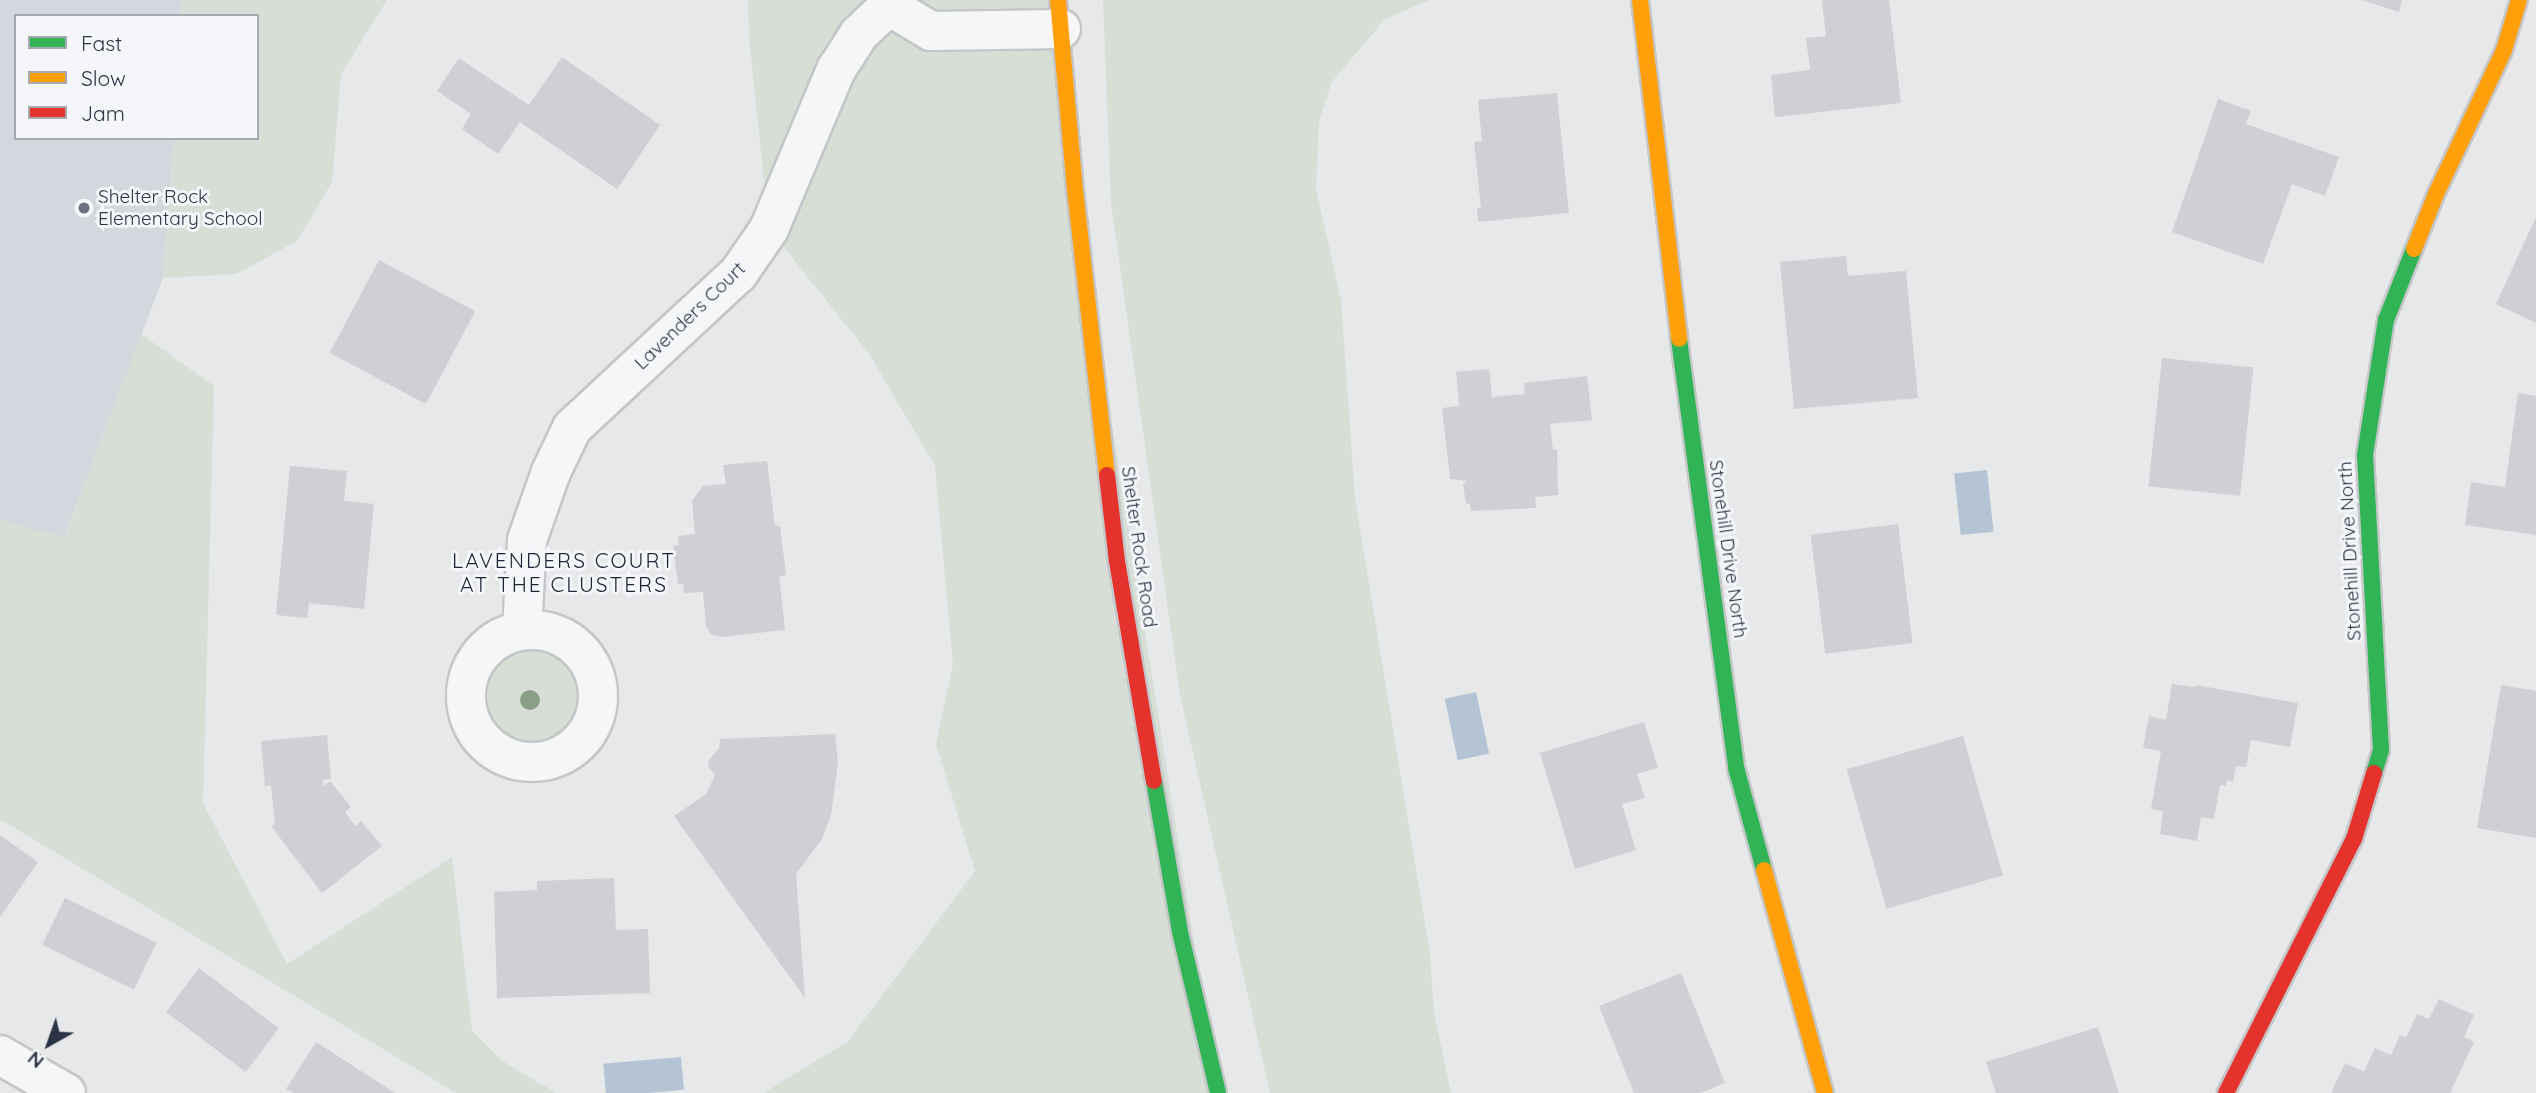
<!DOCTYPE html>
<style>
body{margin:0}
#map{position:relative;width:2536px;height:1093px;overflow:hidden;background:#e6e8ea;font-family:Quicksand,sans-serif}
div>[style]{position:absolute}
.built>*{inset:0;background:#d4d7dd}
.green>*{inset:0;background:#d6ded6}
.round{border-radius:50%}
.water>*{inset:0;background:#b4c4d5;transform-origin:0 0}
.building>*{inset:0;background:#ced0d3;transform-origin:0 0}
.roads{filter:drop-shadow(2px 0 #c4c6c8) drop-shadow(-2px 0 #c4c6c8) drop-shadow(0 2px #c4c6c8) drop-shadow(0 -2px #c4c6c8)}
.street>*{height:38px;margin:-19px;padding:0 19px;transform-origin:19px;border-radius:19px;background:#f5f6f7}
.street>.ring{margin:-19px;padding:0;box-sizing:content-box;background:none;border:38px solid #f5f6f7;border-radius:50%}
.fast>*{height:16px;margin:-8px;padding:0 8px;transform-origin:8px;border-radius:8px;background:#30b455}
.slow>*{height:16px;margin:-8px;padding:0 8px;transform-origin:8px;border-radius:8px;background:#ff9f0a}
.jam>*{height:16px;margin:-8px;padding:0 8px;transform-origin:8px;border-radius:8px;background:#e5322d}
.trees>*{width:20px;height:20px;margin:-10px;border-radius:50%;background:#8a9e88}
.dots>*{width:19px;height:19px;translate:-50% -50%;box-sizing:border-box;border:4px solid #f4f6f9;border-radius:50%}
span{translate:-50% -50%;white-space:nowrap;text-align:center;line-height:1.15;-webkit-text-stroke:6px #f4f6f9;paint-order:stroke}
.poi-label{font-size:19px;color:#2b3445}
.left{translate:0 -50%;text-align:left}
.street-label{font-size:19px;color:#2b3445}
.neighbourhood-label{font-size:21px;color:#1d2536;letter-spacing:2px}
.legend{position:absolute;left:14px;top:14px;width:245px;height:126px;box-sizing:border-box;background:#f4f6f9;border:2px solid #a4a8b1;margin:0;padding:9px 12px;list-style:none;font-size:21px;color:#2b3445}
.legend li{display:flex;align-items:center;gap:14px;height:35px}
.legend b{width:35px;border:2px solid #a4a8b1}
.north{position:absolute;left:14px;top:1009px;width:70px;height:70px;-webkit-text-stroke:5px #f4f6f9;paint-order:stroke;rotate:220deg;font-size:19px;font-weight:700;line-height:28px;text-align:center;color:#2b3445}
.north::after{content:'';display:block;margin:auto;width:24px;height:32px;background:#2b3445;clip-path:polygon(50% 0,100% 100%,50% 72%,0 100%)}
</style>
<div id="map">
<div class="built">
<div style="clip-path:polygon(0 0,182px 0,181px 16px,16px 16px,16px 138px,174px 138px,163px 278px,64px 538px,0 520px)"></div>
</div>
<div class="green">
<div style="clip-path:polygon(182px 0,387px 0,341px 74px,332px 182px,297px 241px,236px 274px,163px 278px,174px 138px,257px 138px,257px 16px,181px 16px)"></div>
<div style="clip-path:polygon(748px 0,1058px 0,1075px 190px,1218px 1093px,764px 1093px,847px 1042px,975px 871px,936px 744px,953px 664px,935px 466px,870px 355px,769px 229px,749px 37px)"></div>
<div style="clip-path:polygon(1103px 0,1430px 0,1385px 19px,1331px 83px,1319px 122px,1316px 189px,1341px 300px,1355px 498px,1430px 954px,1434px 1013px,1451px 1093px,1270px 1093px,1180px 695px,1111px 203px)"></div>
<div style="clip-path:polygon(141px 334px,214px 386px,203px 803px,287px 964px,452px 857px,472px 1031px,501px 1060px,556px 1093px,456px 1093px,0 819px,0 520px,65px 537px)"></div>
<div class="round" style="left:466px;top:630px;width:132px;height:132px"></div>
</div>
<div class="water">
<div style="left:1987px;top:470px;width:62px;height:33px;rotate:84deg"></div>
<div style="left:1476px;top:692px;width:63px;height:32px;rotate:78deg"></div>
<div style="left:681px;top:1057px;width:33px;height:78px;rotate:85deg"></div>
</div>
<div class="building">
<div style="clip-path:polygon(1822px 0,1889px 0,1901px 103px,1775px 117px,1771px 75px,1810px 70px,1806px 38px,1826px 36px)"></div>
<div style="clip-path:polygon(2362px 0,2402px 0,2399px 12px)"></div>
<div style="clip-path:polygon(562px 57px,660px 125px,617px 189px,520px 122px,498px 154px,462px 129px,471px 114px,437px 91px,459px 58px,529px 105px)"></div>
<div style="clip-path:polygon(1557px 93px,1569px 213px,1478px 222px,1477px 208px,1481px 208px,1474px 142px,1482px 141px,1478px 100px)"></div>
<div style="clip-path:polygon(2218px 99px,2251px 111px,2246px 124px,2339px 157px,2325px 196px,2292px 184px,2263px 264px,2172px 232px)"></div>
<div style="clip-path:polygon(2536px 217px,2536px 323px,2496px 304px)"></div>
<div style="clip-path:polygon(1846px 256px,1848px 276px,1906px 271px,1918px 398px,1794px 409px,1780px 262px)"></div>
<div style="left:379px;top:260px;width:109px;height:105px;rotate:28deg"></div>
<div style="left:2162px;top:358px;width:92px;height:129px;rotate:6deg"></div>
<div style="clip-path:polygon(1489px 369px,1492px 397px,1525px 394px,1524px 383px,1587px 376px,1592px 420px,1550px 424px,1553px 450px,1557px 449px,1558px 495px,1535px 497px,1536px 508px,1471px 511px,1470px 504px,1466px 504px,1463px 484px,1467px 481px,1450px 479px,1442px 408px,1459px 406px,1456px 372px)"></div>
<div style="clip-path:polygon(2518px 393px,2536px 396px,2536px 535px,2465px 525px,2471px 482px,2505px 487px)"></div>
<div style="clip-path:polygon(767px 461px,775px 526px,780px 526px,786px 575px,779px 576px,785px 630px,721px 637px,711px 634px,706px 626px,703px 592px,684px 593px,683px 584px,678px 584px,673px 546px,679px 545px,678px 536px,695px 534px,692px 501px,703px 486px,726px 484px,723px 465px)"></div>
<div style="clip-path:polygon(290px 466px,347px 471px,344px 501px,374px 504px,364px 609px,309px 603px,307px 618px,276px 615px)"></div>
<div style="left:1898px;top:524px;width:120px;height:88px;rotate:83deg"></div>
<div style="clip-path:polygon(2172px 684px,2195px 687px,2196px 685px,2298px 703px,2290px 747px,2251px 740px,2246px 767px,2236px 766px,2233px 782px,2227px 780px,2226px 786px,2220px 785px,2214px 819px,2201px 817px,2197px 841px,2160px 834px,2163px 811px,2151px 809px,2161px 751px,2143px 748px,2149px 716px,2166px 720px)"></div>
<div style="clip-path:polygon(2501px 685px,2536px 691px,2536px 838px,2477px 828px)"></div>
<div style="clip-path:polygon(1644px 722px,1658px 768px,1637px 774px,1645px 798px,1622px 804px,1636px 850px,1575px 869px,1540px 753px)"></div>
<div style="clip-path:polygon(835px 734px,838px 763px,831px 815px,822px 839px,796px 874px,805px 998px,674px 816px,706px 794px,715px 775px,708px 766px,709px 760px,719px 748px,720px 739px)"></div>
<div style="clip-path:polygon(327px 735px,331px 779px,323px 780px,323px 787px,330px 781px,351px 807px,345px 812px,355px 826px,361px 821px,382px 846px,322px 893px,271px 826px,275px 824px,271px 785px,265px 786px,261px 741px)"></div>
<div style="left:1963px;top:736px;width:145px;height:121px;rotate:74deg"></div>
<div style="clip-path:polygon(0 835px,38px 862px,0 917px)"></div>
<div style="clip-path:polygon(614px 878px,616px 930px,648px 929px,650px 993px,497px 998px,494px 892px,537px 890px,537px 881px)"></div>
<div style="left:65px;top:898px;width:102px;height:52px;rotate:26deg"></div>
<div style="left:199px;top:968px;width:100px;height:55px;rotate:37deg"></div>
<div style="clip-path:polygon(1681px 973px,1725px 1083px,1700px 1093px,1634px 1093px,1599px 1006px)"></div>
<div style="clip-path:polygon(2439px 999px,2474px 1015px,2464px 1037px,2474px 1042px,2450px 1093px,2331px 1093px,2345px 1063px,2364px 1072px,2375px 1048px,2391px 1055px,2400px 1035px,2406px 1038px,2417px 1014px,2429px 1019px)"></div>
<div style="clip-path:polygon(2098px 1027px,2119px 1093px,1996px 1093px,1986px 1062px)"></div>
<div style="clip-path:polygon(316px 1042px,395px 1093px,293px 1093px,286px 1089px)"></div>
</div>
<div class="roads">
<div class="street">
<div style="left:889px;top:6px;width:49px;rotate:30.8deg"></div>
<div style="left:931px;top:31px;width:130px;rotate:-0.9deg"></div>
<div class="ring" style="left:466px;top:630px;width:94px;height:94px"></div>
<div style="left:522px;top:630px;width:90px;rotate:-86.8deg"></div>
<div style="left:527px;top:540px;width:72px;rotate:-70.6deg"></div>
<div style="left:551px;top:472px;width:49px;rotate:-64.5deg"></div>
<div style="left:572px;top:428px;width:226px;rotate:-42.9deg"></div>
<div style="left:738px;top:274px;width:55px;rotate:-55.4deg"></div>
<div style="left:769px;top:229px;width:173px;rotate:-67.2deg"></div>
<div style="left:836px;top:70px;width:43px;rotate:-57.4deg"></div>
<div style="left:859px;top:34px;width:50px;rotate:-43.4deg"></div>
<div style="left:0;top:1055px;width:76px;rotate:29.9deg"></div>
</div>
<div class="fast">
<div style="left:1679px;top:339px;width:436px;rotate:82.4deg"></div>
<div style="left:1737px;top:771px;width:103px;rotate:74.7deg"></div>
<div style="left:2374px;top:773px;width:24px;rotate:-73deg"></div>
<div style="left:2381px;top:750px;width:295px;rotate:-93.1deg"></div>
<div style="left:2365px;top:455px;width:137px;rotate:-81.2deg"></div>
<div style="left:2386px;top:320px;width:76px;rotate:-68.5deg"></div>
<div style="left:1154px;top:781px;width:153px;rotate:80.2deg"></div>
<div style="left:1180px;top:932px;width:165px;rotate:76.7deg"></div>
</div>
<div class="slow">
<div style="left:1058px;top:0;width:191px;rotate:84.9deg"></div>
<div style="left:1075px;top:190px;width:287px;rotate:83.6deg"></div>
<div style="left:1640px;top:0;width:341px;rotate:83.4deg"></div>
<div style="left:2414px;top:249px;width:59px;rotate:-68.2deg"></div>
<div style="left:2436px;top:194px;width:159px;rotate:-64.7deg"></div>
<div style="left:2504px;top:50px;width:52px;rotate:-73.3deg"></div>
<div style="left:1764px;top:870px;width:231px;rotate:74.7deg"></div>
</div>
<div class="jam">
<div style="left:1107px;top:475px;width:87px;rotate:83.4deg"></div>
<div style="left:1117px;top:561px;width:223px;rotate:80.5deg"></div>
<div style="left:2226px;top:1093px;width:284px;rotate:-63.3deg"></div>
<div style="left:2354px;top:839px;width:69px;rotate:-73.1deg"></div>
</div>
</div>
<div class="trees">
<div style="left:530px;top:700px"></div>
</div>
<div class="dots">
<div style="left:84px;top:208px;background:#6c737f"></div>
</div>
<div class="poi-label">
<span class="left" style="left:98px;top:208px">Shelter Rock<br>Elementary School</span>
</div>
<div class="street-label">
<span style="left:690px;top:316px;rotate:-44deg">Lavenders Court</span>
<span style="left:1139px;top:547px;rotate:82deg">Shelter Rock Road</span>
<span style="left:1728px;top:549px;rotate:82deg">Stonehill Drive North</span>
<span style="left:2350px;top:551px;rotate:-93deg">Stonehill Drive North</span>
</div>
<div class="neighbourhood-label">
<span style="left:564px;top:572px">LAVENDERS COURT<br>AT THE CLUSTERS</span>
</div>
<ul class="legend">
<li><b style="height:9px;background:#30b455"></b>Fast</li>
<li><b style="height:9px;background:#ff9f0a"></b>Slow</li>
<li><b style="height:9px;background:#e5322d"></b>Jam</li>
</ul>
<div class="north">N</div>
</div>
